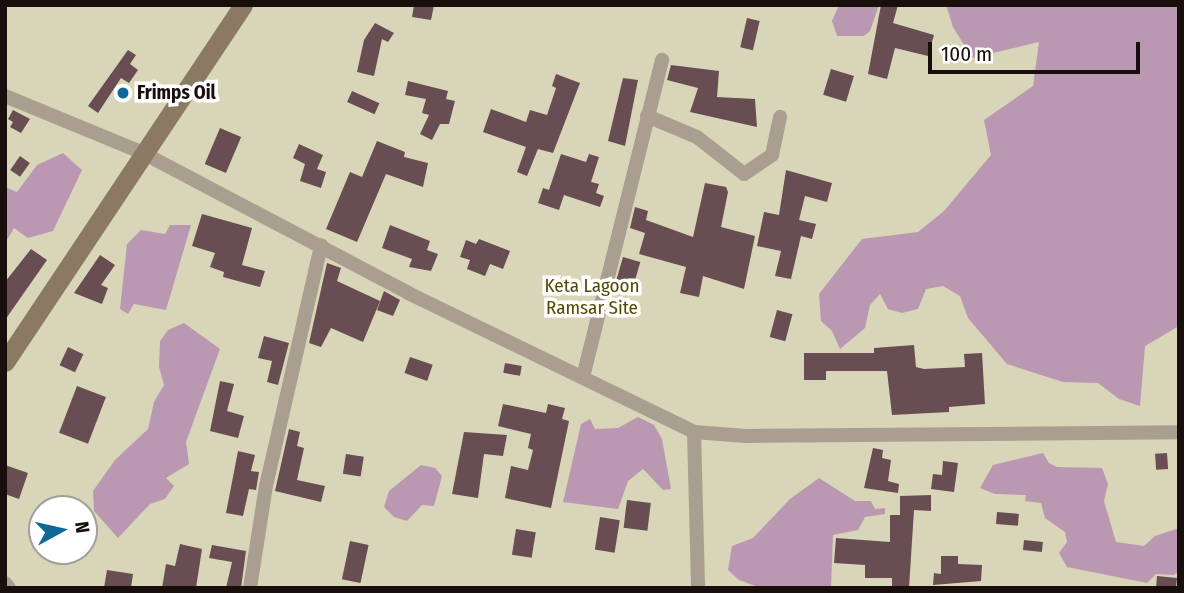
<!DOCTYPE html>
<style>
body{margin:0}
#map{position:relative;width:1184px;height:593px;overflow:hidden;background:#fde4dd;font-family:"Fira Sans Condensed",sans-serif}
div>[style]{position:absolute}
.green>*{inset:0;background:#d8d5b8}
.water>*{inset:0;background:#bb98b2}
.building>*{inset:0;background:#684e52;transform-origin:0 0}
.street>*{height:14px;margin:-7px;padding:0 7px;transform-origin:7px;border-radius:7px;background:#aa9e90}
.secondary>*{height:19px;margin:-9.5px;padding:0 9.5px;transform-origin:9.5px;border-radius:9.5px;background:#8b7964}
.dots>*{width:19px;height:19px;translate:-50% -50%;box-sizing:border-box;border:4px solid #fff;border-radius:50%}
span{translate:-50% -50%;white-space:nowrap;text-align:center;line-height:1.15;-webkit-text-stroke:7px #fff;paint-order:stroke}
.poi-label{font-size:19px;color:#180e0b;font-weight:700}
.left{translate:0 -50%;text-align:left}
.park-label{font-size:19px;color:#534b02}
.frame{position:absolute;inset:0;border:7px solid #180e0b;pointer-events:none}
.north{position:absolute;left:28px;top:495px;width:70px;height:70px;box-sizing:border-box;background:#fff;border:2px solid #a39f9d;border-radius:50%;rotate:82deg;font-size:19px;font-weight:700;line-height:28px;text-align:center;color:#180e0b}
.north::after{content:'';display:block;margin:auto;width:24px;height:32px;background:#0f6898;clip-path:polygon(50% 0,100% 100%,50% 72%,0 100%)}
.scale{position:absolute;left:928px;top:42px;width:212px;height:32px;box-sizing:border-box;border:4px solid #180e0b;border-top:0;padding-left:9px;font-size:21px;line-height:24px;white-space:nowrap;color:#180e0b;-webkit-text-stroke:5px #fff;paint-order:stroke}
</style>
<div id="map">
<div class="green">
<div style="clip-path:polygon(evenodd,5px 5px,1179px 5px,1179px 588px,5px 588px,5px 5px,42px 509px,84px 509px,84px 551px,42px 551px,42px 509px)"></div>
</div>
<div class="water">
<div style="clip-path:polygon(839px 5px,879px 5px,870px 31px,864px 36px,837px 36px,832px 21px)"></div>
<div style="clip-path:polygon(946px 5px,1179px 5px,1179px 326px,1145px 346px,1140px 406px,1119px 399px,1098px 383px,1063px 382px,1007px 364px,968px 318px,960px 296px,943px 286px,926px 289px,918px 309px,902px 313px,888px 309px,880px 294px,870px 305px,865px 328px,840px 349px,832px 331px,821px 321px,819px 294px,862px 239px,918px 232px,944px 211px,991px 155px,984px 120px,1033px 86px,1039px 42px,972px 58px,953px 27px)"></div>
<div style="clip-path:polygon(63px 153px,82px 170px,53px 231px,28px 238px,14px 228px,5px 243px,5px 187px,17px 192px,37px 165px)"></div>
<div style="clip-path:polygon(170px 225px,191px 225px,166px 310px,134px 304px,128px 314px,120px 309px,127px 244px,141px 230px,165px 234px)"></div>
<div style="clip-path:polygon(184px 323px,220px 349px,186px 442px,189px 464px,166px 478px,174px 486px,165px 499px,150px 504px,118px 538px,94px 511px,93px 491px,115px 460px,148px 429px,154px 402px,164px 385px,159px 367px,160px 341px,168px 330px)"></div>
<div style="clip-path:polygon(638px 417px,654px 425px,662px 439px,671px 489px,663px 490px,643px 469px,628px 481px,618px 509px,563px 502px,581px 424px,590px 419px,595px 429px,618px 428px)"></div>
<div style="clip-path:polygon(1043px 453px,1049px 463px,1057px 467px,1102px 468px,1108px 484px,1104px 501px,1116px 542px,1144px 546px,1155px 536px,1179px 528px,1179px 571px,1174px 575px,1156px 574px,1147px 583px,1067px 567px,1059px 553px,1067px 542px,1065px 532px,1045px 518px,1041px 503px,1025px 501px,1026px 495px,995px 494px,980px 488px,993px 465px)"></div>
<div style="clip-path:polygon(421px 465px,435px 468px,442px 476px,434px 506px,422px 505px,407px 521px,394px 517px,384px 507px,389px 491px)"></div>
<div style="clip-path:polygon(819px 478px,855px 501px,871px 501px,875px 509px,885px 508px,885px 514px,865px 517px,858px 530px,833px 535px,831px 588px,761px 588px,739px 580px,728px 570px,732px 546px,753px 538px,790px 499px)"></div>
</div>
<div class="building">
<div style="clip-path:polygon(414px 5px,434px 5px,431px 20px,412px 17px)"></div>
<div style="clip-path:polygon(881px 5px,898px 5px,893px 23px,934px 35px,928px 56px,895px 48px,887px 79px,868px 74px)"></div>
<div style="left:747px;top:18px;width:13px;height:30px;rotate:13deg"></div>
<div style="clip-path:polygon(375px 23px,394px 33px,388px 42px,382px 39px,374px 76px,357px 72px,364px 40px)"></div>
<div style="clip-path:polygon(128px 50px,136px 55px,130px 64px,138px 70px,129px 83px,121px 78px,98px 113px,88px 106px)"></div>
<div style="clip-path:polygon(671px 65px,719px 71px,717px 97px,755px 99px,757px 127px,690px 112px,698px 88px,667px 80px)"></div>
<div style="left:831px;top:69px;width:24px;height:27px;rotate:17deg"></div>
<div style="clip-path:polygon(556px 74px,580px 83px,553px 153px,538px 149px,527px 176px,517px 172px,526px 147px,483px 132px,491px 109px,526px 122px,530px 110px,547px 115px,556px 88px,552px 86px)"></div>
<div style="clip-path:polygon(623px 78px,638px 80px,625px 146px,608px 141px)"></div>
<div style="clip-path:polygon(408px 81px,448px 91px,446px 99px,455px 101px,449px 124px,440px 124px,432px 140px,420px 134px,429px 115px,422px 113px,426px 99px,405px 95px)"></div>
<div style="left:352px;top:91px;width:30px;height:12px;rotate:24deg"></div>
<div style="clip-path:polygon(13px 110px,30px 119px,21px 133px,10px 127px,13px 122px,8px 119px)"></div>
<div style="left:220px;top:128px;width:23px;height:39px;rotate:23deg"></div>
<div style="clip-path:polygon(377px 141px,405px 152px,404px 157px,428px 163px,423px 187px,386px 174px,357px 242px,326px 229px,350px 172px,362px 177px)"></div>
<div style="clip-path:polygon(299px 144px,323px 155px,317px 169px,326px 172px,321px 188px,300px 181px,305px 164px,293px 158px)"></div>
<div style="clip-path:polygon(561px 154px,586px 162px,589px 154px,599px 157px,591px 182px,599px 184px,596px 193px,604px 196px,600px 207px,564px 195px,559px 210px,538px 203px,543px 188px,549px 190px)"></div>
<div style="left:20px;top:156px;width:12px;height:17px;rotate:35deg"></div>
<div style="clip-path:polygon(786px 170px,832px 183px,827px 202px,805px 196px,799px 220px,816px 224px,812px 239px,801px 236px,791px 279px,775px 276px,781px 251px,757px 246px,764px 212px,779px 215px)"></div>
<div style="clip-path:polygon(705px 183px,726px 187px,728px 192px,721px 227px,755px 236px,744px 289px,703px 276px,699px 297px,680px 293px,686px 267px,639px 254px,645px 233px,630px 228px,635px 207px,648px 211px,646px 220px,693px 237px)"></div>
<div style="clip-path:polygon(202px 214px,252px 228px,242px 265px,265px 271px,260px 287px,223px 277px,224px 272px,210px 267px,215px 253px,192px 246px)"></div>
<div style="clip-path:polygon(390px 225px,430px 241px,427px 250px,438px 254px,431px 271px,409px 267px,412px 259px,382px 248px)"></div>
<div style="clip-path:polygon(479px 239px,510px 251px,503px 269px,490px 264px,485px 276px,467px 269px,470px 260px,460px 257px,466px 240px,476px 244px)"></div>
<div style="clip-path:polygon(31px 249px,47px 260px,5px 320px,5px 282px)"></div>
<div style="clip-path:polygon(100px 255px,115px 265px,101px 285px,108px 288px,102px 304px,74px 293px)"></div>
<div style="left:623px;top:257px;width:18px;height:23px;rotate:16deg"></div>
<div style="clip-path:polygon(327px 263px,341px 268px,337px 281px,380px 301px,363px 342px,331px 328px,321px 347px,309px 343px)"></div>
<div style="clip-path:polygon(384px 291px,400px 300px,393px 316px,377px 310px)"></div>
<div style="left:777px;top:310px;width:16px;height:28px;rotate:15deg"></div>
<div style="clip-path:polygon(264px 336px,289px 343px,278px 385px,267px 382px,272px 361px,258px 358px)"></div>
<div style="clip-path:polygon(914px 345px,916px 367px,924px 369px,965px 367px,964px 354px,982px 353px,985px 404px,949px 407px,949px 412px,892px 415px,887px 371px,826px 371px,826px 380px,804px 380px,804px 353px,874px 353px,874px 348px)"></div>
<div style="left:68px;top:347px;width:17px;height:20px;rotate:25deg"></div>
<div style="left:410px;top:357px;width:24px;height:17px;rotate:19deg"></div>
<div style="left:505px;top:363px;width:17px;height:10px;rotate:10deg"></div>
<div style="clip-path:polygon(220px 381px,234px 384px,227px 411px,244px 416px,238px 438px,210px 431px)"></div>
<div style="left:77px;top:386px;width:31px;height:50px;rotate:21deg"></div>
<div style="clip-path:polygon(503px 404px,546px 413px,548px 404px,565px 408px,562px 419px,569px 421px,551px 508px,505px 498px,511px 466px,528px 470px,533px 450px,528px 448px,531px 434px,498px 426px)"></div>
<div style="clip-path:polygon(289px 429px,300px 432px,297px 446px,304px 448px,297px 480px,325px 486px,321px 502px,275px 491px)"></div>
<div style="clip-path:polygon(464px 432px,507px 435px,503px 456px,484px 454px,478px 498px,452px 494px)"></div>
<div style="clip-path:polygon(873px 448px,883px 450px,882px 458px,891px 460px,888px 481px,899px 484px,898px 493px,864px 488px)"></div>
<div style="clip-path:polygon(238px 451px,255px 455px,251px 471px,259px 472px,256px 490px,249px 489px,243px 516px,226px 513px)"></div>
<div style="left:1167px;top:453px;width:16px;height:12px;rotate:86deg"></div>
<div style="left:346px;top:454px;width:18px;height:20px;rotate:9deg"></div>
<div style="clip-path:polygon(943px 461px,958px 463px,954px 492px,931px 489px,933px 474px,942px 475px)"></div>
<div style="clip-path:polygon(5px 465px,28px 473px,19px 499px,5px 494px)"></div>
<div style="clip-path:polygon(931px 495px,931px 511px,914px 510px,909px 588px,892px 588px,892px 578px,865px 578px,865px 565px,834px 563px,836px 538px,890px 542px,890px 515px,900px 515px,900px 496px)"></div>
<div style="left:627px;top:500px;width:24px;height:28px;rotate:7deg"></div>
<div style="left:997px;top:512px;width:22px;height:12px;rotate:5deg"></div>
<div style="left:600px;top:517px;width:20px;height:33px;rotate:9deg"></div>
<div style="left:516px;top:529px;width:20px;height:26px;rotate:9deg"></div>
<div style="left:1024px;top:540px;width:19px;height:10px;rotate:6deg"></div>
<div style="left:350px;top:541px;width:19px;height:39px;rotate:12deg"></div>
<div style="clip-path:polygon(180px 544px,202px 549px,196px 588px,162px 588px,166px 564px,175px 566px)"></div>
<div style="clip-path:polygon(212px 545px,246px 551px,241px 588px,226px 588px,232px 562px,209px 558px)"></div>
<div style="clip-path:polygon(941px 556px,958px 556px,958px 564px,982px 565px,981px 581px,933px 585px,934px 573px,941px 574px)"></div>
<div style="clip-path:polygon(107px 570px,133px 574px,131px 588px,104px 588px)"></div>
<div style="clip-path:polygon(1157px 576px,1177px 578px,1176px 588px,1156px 588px)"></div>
</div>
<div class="street">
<div style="left:5px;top:96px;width:149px;rotate:22.4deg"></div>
<div style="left:143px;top:153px;width:300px;rotate:27.8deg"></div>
<div style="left:408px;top:293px;width:318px;rotate:25.9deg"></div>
<div style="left:694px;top:432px;width:156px;rotate:88.5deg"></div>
<div style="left:647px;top:116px;width:54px;rotate:22.8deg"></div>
<div style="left:697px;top:137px;width:60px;rotate:38.2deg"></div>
<div style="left:744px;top:174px;width:34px;rotate:-34deg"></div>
<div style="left:772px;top:155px;width:39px;rotate:-78deg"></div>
<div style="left:583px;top:377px;width:327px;rotate:-76deg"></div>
<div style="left:694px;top:432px;width:52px;rotate:4.4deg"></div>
<div style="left:746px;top:436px;width:433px;rotate:-0.5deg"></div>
<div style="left:5px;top:583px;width:6px;rotate:51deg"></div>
<div style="left:250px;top:588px;width:103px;rotate:-81.1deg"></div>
<div style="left:266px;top:486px;width:247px;rotate:-77.1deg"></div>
</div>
<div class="secondary">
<div style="left:5px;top:362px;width:429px;rotate:-56.3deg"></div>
</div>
<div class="dots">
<div style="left:123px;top:93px;background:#0f6898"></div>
</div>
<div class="poi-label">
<span class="left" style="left:137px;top:93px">Frimps Oil</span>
</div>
<div class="park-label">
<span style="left:592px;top:297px">Keta Lagoon<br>Ramsar Site</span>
</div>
<div class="frame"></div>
<div class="north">N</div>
<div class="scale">100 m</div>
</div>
